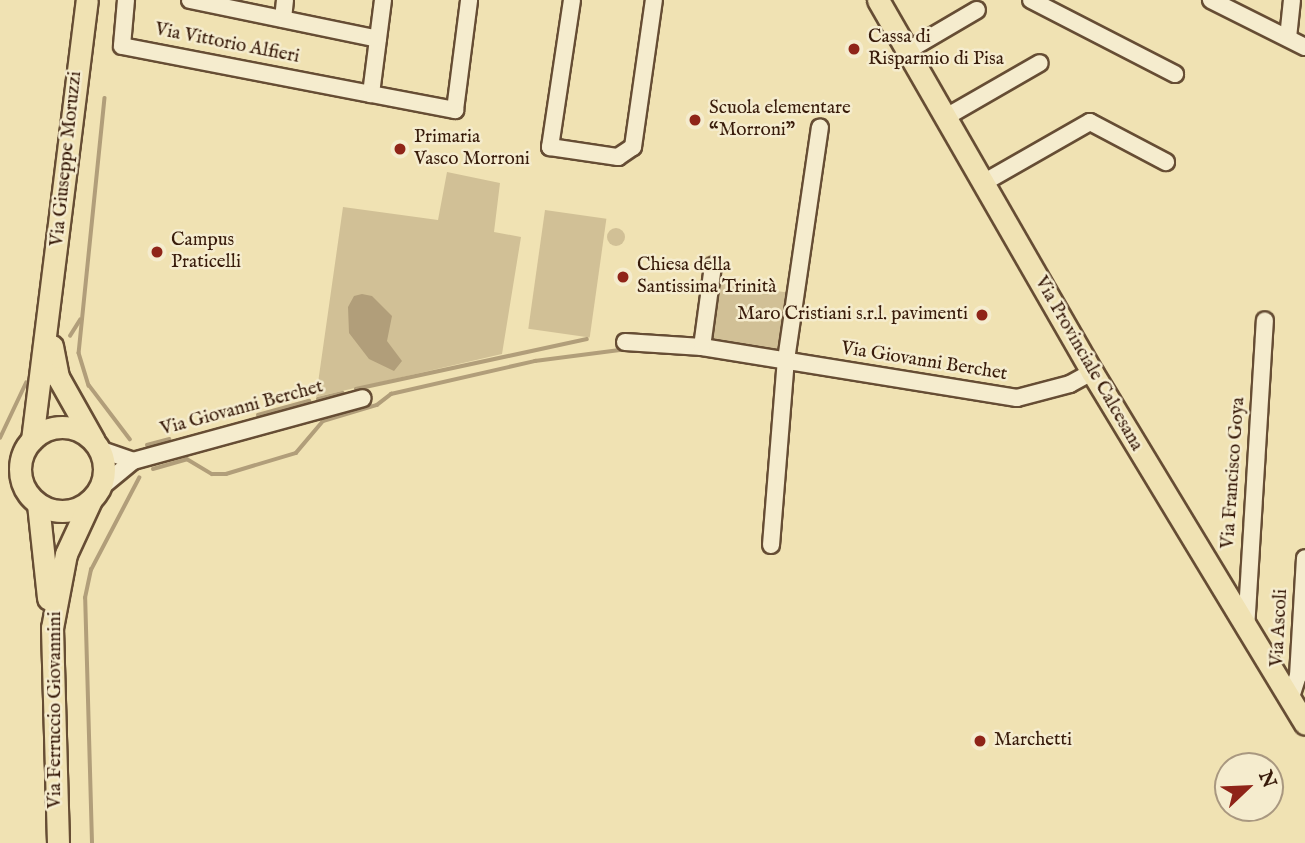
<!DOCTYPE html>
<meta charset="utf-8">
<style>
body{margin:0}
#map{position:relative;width:1305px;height:843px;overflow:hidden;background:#f0e2b3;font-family:"IM FELL English",serif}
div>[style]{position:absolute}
.green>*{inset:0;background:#d1c096;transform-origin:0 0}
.round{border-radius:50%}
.water>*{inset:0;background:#b19e7a}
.stream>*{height:3.5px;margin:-1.75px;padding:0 1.75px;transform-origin:1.75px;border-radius:1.75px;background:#b19e7a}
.roads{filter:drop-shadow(2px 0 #664d34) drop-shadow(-2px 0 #664d34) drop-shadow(0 2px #664d34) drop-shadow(0 -2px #664d34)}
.minor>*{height:16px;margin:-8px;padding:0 8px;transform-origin:8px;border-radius:8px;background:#f5ecce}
.major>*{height:21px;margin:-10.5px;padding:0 10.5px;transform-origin:10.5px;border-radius:10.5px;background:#f0e2b3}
.major>.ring{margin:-10.5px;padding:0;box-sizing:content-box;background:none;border:21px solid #f0e2b3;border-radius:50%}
.dots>*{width:19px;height:19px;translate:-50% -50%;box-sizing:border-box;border:4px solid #f5ecce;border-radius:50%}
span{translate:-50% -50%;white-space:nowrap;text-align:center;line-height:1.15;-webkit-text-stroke:5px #f5ecce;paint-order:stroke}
.poi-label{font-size:19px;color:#381b0a}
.left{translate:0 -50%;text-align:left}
.right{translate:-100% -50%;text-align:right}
.street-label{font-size:19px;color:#381b0a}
.north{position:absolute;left:1214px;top:752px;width:70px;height:70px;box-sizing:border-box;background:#f5ecce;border:2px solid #a99880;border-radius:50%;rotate:67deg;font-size:19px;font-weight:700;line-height:28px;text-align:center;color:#381b0a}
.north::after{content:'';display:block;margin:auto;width:24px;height:32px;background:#8f2418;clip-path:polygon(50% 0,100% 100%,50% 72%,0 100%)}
</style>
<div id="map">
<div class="green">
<div style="clip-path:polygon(447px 172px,500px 183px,494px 232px,521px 237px,502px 354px,316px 397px,343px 207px,438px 220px)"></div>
<div style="left:545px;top:210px;width:62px;height:120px;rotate:8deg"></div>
<div class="round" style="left:607px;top:228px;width:18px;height:18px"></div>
<div style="left:720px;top:283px;width:72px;height:59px;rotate:8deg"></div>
</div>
<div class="water">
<div style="clip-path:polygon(362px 294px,372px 296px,392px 316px,387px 341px,402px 361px,394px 371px,369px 359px,349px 333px,348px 307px,354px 296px)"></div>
</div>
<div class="stream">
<div style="left:105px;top:98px;width:256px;rotate:95.8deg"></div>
<div style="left:79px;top:353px;width:34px;rotate:73deg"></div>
<div style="left:89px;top:385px;width:68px;rotate:52.8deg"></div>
<div style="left:70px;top:336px;width:19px;rotate:-58deg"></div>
<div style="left:356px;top:389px;width:236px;rotate:-12.2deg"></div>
<div style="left:318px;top:399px;width:25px;rotate:-14deg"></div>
<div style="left:258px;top:415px;width:53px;rotate:-15.4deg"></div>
<div style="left:0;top:438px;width:61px;rotate:-64.7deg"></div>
<div style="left:147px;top:445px;width:23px;rotate:-15deg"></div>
<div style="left:153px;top:469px;width:35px;rotate:-16deg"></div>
<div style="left:187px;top:459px;width:29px;rotate:31deg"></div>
<div style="left:212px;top:474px;width:14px"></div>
<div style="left:226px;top:474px;width:73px;rotate:-16.7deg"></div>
<div style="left:296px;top:453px;width:42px;rotate:-49.8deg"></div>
<div style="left:323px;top:421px;width:56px;rotate:-16.5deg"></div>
<div style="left:377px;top:405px;width:18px;rotate:-38deg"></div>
<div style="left:391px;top:394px;width:148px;rotate:-12.9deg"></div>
<div style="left:535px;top:361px;width:93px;rotate:-7.4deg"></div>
<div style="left:92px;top:843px;width:245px;rotate:-91.6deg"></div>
<div style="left:85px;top:598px;width:29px;rotate:-78deg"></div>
<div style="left:91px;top:570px;width:104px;rotate:-62.4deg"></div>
</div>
<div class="roads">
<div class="minor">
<div style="left:126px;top:0;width:46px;rotate:95deg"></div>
<div style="left:122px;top:46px;width:254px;rotate:10.9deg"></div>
<div style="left:190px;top:0;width:192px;rotate:11.7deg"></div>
<div style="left:383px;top:0;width:95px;rotate:97.3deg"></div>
<div style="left:371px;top:94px;width:86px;rotate:10.8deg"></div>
<div style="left:455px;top:110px;width:111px;rotate:-82.7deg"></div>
<div style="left:572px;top:0;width:149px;rotate:98.5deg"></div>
<div style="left:550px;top:147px;width:69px;rotate:8.4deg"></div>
<div style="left:618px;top:157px;width:18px;rotate:-34deg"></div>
<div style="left:633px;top:147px;width:148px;rotate:-81.9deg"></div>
<div style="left:1031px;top:0;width:162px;rotate:27.2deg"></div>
<div style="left:1211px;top:0;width:105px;rotate:26.6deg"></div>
<div style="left:283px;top:19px;width:19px;rotate:-84deg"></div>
<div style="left:1288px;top:38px;width:38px;rotate:-84deg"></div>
<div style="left:907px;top:51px;width:81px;rotate:-30.4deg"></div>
<div style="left:946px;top:117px;width:108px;rotate:-29.9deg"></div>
<div style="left:983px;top:183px;width:123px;rotate:-29.7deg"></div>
<div style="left:1090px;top:122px;width:86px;rotate:27.8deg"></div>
<div style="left:625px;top:342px;width:77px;rotate:3.7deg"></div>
<div style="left:702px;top:347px;width:319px;rotate:9.2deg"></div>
<div style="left:1017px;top:398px;width:55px;rotate:-14.8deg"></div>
<div style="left:1070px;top:384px;width:25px;rotate:-29deg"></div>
<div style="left:702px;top:347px;width:82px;rotate:-82.3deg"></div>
<div style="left:99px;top:449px;width:36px;rotate:19deg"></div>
<div style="left:99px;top:489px;width:44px;rotate:-39.5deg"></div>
<div style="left:133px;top:461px;width:238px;rotate:-15.3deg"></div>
<div style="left:771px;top:545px;width:186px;rotate:-85.4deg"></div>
<div style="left:786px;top:360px;width:235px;rotate:-81.7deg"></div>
<div style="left:1246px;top:629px;width:309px;rotate:-86.5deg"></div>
<div style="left:1290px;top:700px;width:25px;rotate:-72deg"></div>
<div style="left:1298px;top:676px;width:118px;rotate:-86.6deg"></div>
</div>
<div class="major">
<div style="left:878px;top:0;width:429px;rotate:60.1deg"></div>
<div style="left:1092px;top:372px;width:411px;rotate:58.8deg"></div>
<div style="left:52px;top:346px;width:32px;rotate:79deg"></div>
<div style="left:58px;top:377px;width:73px;rotate:60.6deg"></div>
<div class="ring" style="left:20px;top:427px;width:63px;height:63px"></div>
<div style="left:32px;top:440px;width:443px;rotate:-82.9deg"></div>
<div style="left:38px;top:504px;width:95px;rotate:83.9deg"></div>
<div style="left:58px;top:843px;width:215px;rotate:-91.6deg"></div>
<div style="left:52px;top:628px;width:75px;rotate:-79.3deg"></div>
<div style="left:66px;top:554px;width:60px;rotate:-65.2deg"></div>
</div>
</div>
<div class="dots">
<div style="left:854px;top:49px;background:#8f2418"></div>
<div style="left:695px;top:120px;background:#8f2418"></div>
<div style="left:400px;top:149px;background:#8f2418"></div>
<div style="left:157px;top:252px;background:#8f2418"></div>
<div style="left:623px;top:277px;background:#8f2418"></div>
<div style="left:982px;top:315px;background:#8f2418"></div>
<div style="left:980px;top:741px;background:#8f2418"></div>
</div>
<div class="poi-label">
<span class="left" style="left:868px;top:49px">Cassa di<br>Risparmio di Pisa</span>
<span class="left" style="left:709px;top:120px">Scuola elementare<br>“Morroni”</span>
<span class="left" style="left:414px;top:149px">Primaria<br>Vasco Morroni</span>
<span class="left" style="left:171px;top:252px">Campus<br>Praticelli</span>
<span class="left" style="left:637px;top:277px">Chiesa della<br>Santissima Trinità</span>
<span class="right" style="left:968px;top:315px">Maro Cristiani s.r.l. pavimenti</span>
<span class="left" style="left:994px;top:741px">Marchetti</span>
</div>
<div class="street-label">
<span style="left:227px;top:44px;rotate:11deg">Via Vittorio Alfieri</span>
<span style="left:67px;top:159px;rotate:-84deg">Via Giuseppe Moruzzi</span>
<span style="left:924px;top:362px;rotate:9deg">Via Giovanni Berchet</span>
<span style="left:1088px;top:364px;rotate:60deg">Via Provinciale Calcesana</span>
<span style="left:242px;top:409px;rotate:-15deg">Via Giovanni Berchet</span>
<span style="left:1234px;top:473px;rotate:-86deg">Via Francisco Goya</span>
<span style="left:1280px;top:628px;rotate:-87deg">Via Ascoli</span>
<span style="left:56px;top:710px;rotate:-90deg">Via Ferruccio Giovannini</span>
</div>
<div class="north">N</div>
</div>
